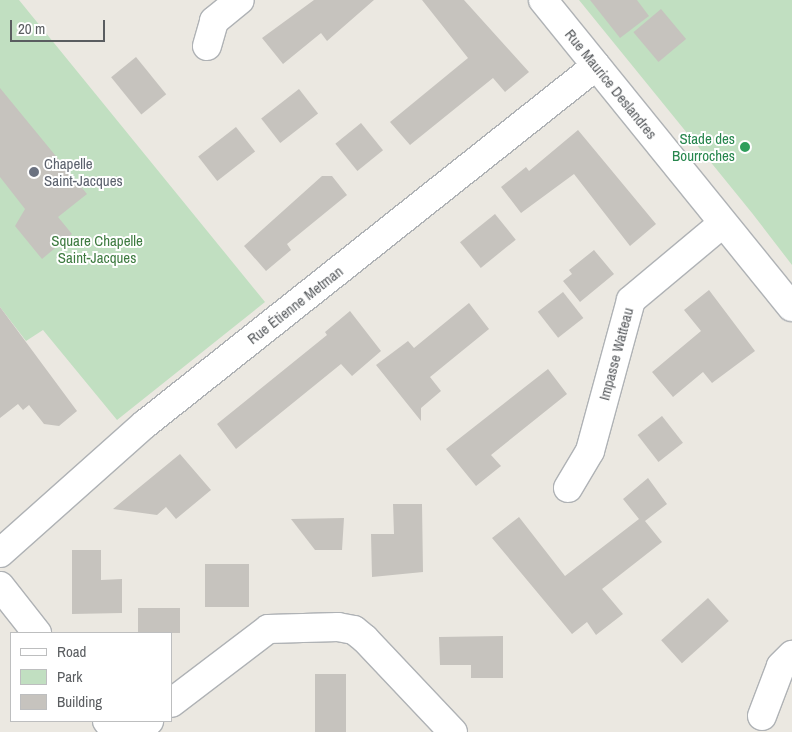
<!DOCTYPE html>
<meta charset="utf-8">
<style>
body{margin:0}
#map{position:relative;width:792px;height:732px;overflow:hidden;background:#ebe8e1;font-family:"Archivo Narrow",sans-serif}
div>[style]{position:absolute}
.green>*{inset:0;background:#c1dfc1}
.building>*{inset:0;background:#c6c3be;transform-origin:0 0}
.roads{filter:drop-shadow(1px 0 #afb2b5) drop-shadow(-1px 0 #afb2b5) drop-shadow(0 1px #afb2b5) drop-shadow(0 -1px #afb2b5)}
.street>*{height:28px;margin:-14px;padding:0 14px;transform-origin:14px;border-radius:14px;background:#fff}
.dots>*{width:14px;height:14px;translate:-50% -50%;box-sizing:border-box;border:2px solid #fff;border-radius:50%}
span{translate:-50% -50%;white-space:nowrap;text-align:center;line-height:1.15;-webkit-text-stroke:4px #fff;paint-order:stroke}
.street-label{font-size:15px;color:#5a5d60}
.leisure-label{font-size:15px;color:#27864d}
.right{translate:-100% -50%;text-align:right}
.worship-label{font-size:15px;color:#5b616d}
.left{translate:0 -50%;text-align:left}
.park-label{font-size:15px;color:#3e7b40}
.legend{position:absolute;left:10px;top:632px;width:162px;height:90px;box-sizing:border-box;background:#fff;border:1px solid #bdbebf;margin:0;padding:6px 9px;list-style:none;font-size:15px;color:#5a5d60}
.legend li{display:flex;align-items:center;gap:10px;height:25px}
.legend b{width:25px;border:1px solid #bdbebf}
.scale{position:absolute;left:10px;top:20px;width:95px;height:22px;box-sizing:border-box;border:2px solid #5a5d60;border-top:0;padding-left:6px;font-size:15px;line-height:18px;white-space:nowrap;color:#5a5d60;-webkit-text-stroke:4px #fff;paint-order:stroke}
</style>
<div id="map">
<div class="green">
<div style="clip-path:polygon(0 0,19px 0,265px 302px,117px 420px,43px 330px,26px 341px,0 307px)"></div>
<div style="clip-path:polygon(579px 0,792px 0,792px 265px,752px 213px)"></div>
</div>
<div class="building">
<div style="clip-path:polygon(314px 0,374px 0,327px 41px,321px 33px,283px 64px,262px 38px)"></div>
<div style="clip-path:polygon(422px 0,464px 0,529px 72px,505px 92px,493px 78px,410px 145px,390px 122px,468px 58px)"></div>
<div style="clip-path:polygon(590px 0,637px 0,649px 16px,620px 38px)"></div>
<div style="left:661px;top:9px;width:39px;height:36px;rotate:50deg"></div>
<div style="left:136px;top:57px;width:48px;height:32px;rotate:51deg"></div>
<div style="clip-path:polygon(0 88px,87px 194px,58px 217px,72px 234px,42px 259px,15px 226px,25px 209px,0 177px)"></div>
<div style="left:299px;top:89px;width:31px;height:48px;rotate:52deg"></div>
<div style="left:361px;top:123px;width:35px;height:33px;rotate:51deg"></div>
<div style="left:236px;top:127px;width:31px;height:48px;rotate:52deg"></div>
<div style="clip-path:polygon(578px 130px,656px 224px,630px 246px,574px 174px,521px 213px,501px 187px,526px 167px,529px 171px)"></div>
<div style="clip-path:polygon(322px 176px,332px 176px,347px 195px,287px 244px,291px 250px,266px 271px,244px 246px)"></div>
<div style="left:495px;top:214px;width:33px;height:45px;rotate:51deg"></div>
<div style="clip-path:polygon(594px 250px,614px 274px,580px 302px,563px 281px,572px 274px,569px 270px)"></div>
<div style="clip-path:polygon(709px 290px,755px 351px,712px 383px,703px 372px,673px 397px,652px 372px,701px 331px,684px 310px)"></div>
<div style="left:563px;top:292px;width:33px;height:32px;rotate:52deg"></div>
<div style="clip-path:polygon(469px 303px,489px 329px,430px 377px,441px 391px,421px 408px,421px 421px,376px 365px,408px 341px,414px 348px)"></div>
<div style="clip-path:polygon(0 307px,77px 411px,59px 426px,44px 424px,29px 405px,23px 410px,18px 404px,0 418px)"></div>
<div style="clip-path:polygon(350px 311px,381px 351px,352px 376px,341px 364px,236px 449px,217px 424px,327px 335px,325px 332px)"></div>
<div style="clip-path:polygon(548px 369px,567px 394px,491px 455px,501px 466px,476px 486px,446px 449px)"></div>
<div style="left:662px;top:416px;width:34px;height:31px;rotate:52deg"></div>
<div style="clip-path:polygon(180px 454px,211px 490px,176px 519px,166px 507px,157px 515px,113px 509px)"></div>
<div style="clip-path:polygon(648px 478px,667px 504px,645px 521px,662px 542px,602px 589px,623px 614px,596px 635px,587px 622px,572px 634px,492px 538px,519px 517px,565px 576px,639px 519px,623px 499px)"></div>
<div style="clip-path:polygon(393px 504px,422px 504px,423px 572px,372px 577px,371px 534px,394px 534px)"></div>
<div style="clip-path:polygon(344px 518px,342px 550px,315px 550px,291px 519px)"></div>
<div style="clip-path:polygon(72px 550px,101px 550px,101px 580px,122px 579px,122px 613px,72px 614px)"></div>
<div style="left:249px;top:564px;width:43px;height:44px;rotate:90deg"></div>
<div style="left:708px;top:598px;width:31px;height:63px;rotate:48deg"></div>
<div style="left:138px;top:608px;width:42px;height:25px"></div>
<div style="clip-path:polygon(503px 636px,503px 678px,471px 678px,471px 665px,440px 665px,439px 637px)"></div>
<div style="left:315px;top:674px;width:31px;height:58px"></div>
</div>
<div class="roads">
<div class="street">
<div style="left:543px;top:0;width:395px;rotate:51deg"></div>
<div style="left:207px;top:46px;width:26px;rotate:-74deg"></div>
<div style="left:214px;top:21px;width:33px;rotate:-39deg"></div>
<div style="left:568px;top:488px;width:43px;rotate:-59.3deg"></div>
<div style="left:590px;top:451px;width:156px;rotate:-74.8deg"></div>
<div style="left:631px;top:300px;width:119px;rotate:-39.9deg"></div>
<div style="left:0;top:553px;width:194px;rotate:-41.7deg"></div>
<div style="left:145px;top:424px;width:576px;rotate:-38.44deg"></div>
<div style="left:0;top:586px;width:60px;rotate:51.8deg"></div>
<div style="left:171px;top:703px;width:122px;rotate:-37.3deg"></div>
<div style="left:268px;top:629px;width:70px;rotate:-1.6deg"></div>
<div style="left:338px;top:627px;width:16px;rotate:11deg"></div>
<div style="left:354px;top:630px;width:14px;rotate:39deg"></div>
<div style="left:365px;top:639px;width:128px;rotate:46.6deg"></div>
<div style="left:762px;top:716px;width:53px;rotate:-69.2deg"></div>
<div style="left:781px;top:666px;width:16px;rotate:-45deg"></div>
<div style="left:107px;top:721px;width:14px;rotate:51deg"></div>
<div style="left:135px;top:732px;width:18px;rotate:-38deg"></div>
</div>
</div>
<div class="dots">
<div style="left:745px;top:147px;background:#2e9e5b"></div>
<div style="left:34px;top:172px;background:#6b7280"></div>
</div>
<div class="street-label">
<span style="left:611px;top:84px;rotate:51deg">Rue Maurice Deslandres</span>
<span style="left:295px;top:305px;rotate:-38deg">Rue Étienne Metman</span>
<span style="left:616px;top:354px;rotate:-75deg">Impasse Watteau</span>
</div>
<div class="leisure-label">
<span class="right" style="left:735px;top:147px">Stade des<br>Bourroches</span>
</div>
<div class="worship-label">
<span class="left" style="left:44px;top:172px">Chapelle<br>Saint-Jacques</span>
</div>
<div class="park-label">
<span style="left:97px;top:249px">Square Chapelle<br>Saint-Jacques</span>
</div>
<ul class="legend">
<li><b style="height:6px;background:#fff"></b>Road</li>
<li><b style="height:14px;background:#c1dfc1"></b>Park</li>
<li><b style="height:14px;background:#c6c3be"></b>Building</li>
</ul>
<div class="scale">20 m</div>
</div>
